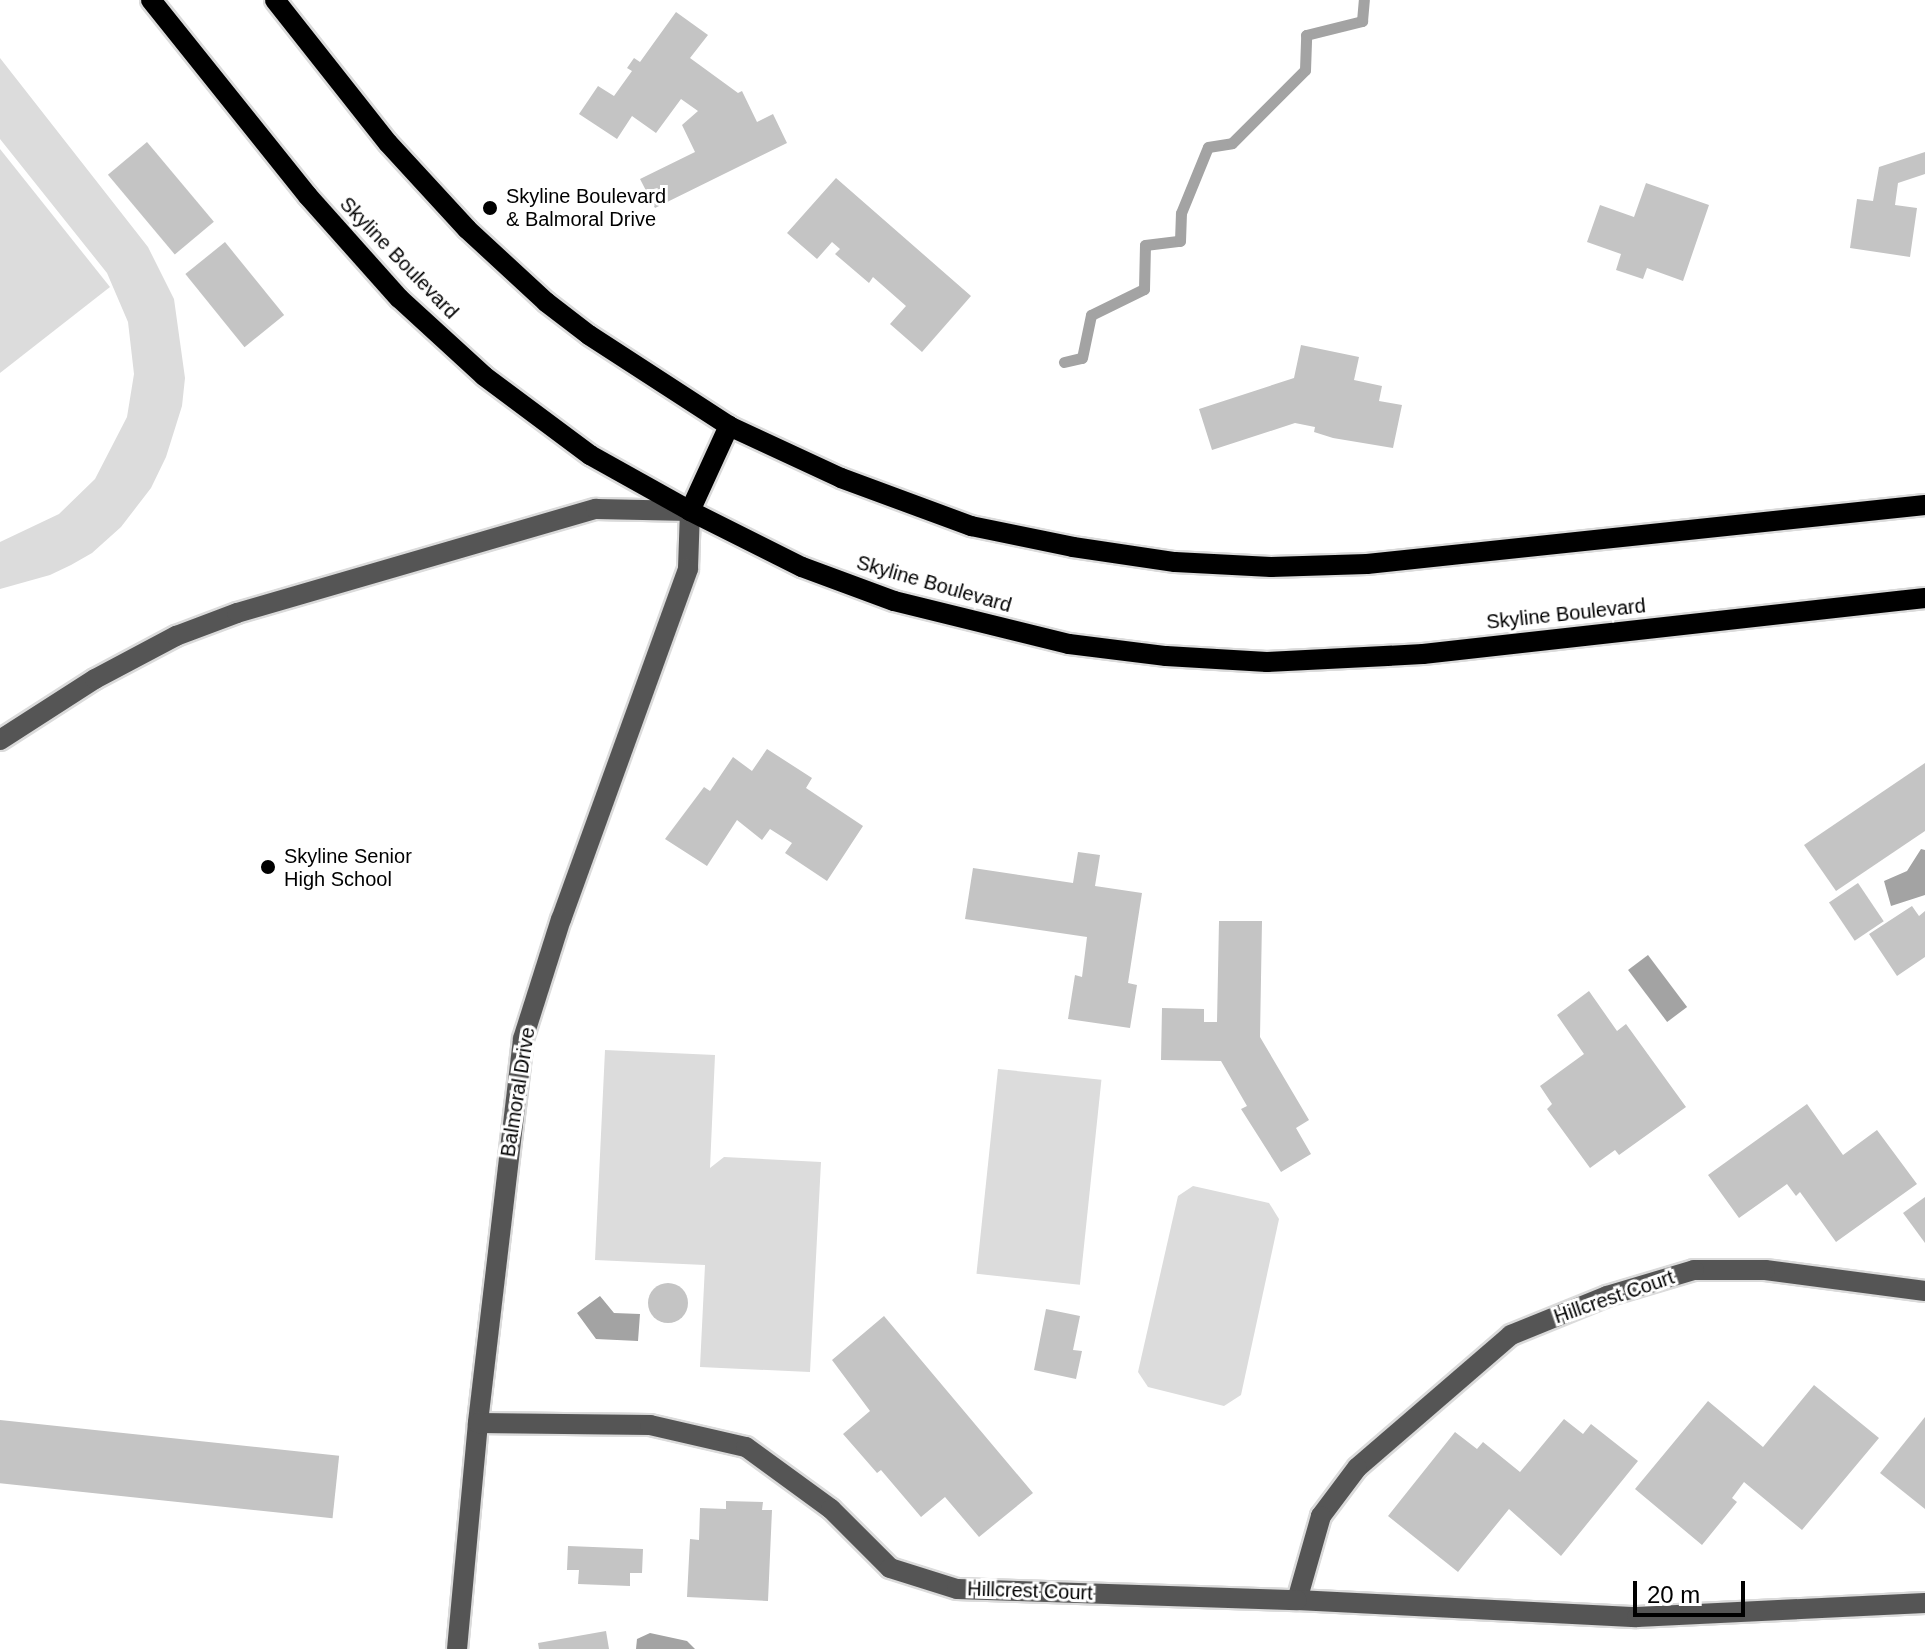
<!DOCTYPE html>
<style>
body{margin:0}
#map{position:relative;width:1925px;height:1649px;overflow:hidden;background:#fff;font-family:Helvetica,sans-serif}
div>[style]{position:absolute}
.green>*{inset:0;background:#dcdcdc;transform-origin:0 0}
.water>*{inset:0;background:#a3a3a3;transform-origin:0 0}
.stream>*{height:11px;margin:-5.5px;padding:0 5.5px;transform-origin:5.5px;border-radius:5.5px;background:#a3a3a3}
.building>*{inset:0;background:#c4c4c4;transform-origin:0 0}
.round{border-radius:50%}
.roads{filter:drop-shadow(2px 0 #dbdbdb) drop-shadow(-2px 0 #dbdbdb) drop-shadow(0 2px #dbdbdb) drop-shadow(0 -2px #dbdbdb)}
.minor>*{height:20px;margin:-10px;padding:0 10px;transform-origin:10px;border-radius:10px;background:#555}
.major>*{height:20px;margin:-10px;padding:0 10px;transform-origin:10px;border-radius:10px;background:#000}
.dots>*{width:22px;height:22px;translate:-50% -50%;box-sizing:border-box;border:4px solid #fff;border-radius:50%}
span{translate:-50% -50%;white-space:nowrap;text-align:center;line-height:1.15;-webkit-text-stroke:6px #fff;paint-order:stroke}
.poi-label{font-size:20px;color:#000}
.left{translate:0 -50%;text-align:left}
.street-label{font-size:20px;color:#000}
.scale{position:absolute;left:1633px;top:1581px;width:112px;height:36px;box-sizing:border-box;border:4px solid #000;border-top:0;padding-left:10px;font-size:24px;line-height:28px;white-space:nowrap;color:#000;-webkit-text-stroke:6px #fff;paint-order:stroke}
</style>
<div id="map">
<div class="green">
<div style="clip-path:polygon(0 58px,148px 247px,174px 299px,185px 378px,182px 406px,166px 457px,151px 488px,121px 527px,92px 553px,71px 565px,50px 575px,0 589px,0 542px,59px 514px,95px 479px,127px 417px,134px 374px,128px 322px,107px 273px,0 139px)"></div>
<div style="clip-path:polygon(0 149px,110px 287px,0 373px)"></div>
<div style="clip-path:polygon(605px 1050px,715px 1055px,710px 1168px,724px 1157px,821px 1162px,810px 1372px,700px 1367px,705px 1265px,595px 1260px)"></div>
<div style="left:998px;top:1069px;width:104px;height:206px;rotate:6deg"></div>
<div style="clip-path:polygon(1193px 1186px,1269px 1203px,1279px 1219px,1241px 1395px,1224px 1406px,1148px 1387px,1138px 1372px,1178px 1196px)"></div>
</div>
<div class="water">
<div style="clip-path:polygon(1921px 849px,1925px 850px,1925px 895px,1891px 906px,1884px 881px,1907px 871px)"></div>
<div style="left:1648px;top:955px;width:65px;height:25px;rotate:53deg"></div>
<div style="clip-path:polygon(600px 1296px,614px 1313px,640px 1314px,638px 1341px,596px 1339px,577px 1313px)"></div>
<div style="clip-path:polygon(650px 1633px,687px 1641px,695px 1649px,636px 1649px,637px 1639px)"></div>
</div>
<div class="stream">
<div style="left:1064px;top:362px;width:18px;rotate:-13deg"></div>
<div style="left:1082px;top:358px;width:44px;rotate:-78.2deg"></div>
<div style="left:1091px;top:315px;width:59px;rotate:-26.1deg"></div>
<div style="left:1144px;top:289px;width:44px;rotate:-88.7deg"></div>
<div style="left:1145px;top:245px;width:35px;rotate:-7deg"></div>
<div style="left:1180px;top:241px;width:28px;rotate:-88deg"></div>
<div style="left:1181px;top:213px;width:71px;rotate:-67.8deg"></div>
<div style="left:1208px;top:147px;width:24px;rotate:-9deg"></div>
<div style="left:1232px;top:143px;width:103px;rotate:-45deg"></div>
<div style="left:1305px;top:70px;width:35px;rotate:-88deg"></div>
<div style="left:1306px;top:35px;width:58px;rotate:-14deg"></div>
<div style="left:1362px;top:21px;width:21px;rotate:-85deg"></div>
</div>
<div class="building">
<div style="clip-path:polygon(676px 12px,708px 35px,690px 58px,738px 93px,742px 91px,757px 122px,773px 114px,787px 143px,655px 208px,640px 179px,695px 152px,682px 125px,698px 111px,681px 99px,656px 133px,632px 116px,617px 139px,579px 114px,598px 86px,614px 96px,632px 71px,627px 68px,634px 58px,640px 62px)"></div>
<div style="left:147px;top:142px;width:104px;height:51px;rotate:50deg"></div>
<div style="clip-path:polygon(1925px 152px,1925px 174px,1898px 183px,1895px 205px,1917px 208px,1910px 257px,1850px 248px,1857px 199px,1873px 201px,1879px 167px)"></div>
<div style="clip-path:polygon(836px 178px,971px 296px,922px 352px,890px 324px,906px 306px,873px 277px,869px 283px,835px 254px,840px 249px,832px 242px,817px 259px,787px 233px)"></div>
<div style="clip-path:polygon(1646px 183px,1709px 205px,1683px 281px,1647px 268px,1643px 279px,1616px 270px,1621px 254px,1587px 242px,1600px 205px,1634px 217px)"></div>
<div style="left:225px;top:242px;width:94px;height:51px;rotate:51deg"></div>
<div style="clip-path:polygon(1301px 345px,1359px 357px,1354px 380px,1382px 386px,1379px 401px,1402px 405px,1393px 448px,1333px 438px,1314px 432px,1315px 427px,1295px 423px,1212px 450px,1199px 409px,1294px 378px)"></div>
<div style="clip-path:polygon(767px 749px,812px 778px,806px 788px,863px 826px,827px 881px,785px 853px,792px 843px,770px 829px,762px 840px,737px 820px,707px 866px,665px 839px,704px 787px,710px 791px,733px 757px,752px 771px)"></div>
<div style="clip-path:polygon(1925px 763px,1925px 831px,1836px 891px,1804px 845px)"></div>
<div style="clip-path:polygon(1078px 852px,1100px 855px,1095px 886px,1142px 893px,1128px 983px,1137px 985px,1130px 1028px,1068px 1019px,1075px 975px,1082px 977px,1087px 937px,965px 919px,973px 868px,1073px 883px)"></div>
<div style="left:1858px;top:883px;width:46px;height:35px;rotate:56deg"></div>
<div style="clip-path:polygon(1912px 906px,1919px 916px,1925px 911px,1925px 957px,1897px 976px,1869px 934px)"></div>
<div style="clip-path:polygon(1219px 921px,1262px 921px,1260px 1037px,1309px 1120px,1296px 1128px,1311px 1154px,1281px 1172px,1241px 1109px,1247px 1106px,1221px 1061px,1161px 1060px,1162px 1008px,1204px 1009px,1204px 1022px,1217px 1022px)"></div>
<div style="clip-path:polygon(1589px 991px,1617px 1031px,1626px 1024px,1686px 1107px,1619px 1155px,1615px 1150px,1590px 1168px,1547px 1109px,1552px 1104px,1540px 1086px,1584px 1054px,1557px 1015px)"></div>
<div style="clip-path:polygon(1807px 1104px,1843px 1155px,1877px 1130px,1917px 1184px,1836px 1242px,1800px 1192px,1796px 1196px,1787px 1184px,1739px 1218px,1708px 1175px)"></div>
<div style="clip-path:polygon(1925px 1197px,1925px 1243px,1903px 1213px)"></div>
<div class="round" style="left:648px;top:1283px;width:40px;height:40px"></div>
<div style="clip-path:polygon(1046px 1309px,1080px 1316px,1073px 1350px,1082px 1351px,1076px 1379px,1034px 1370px)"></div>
<div style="clip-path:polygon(884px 1316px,1033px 1493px,979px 1537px,945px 1497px,921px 1517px,881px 1470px,877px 1473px,843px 1434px,870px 1411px,832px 1360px)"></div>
<div style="clip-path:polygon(1814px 1385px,1879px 1438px,1802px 1530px,1744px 1482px,1732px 1498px,1737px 1502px,1702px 1545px,1635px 1489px,1708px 1401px,1763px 1447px)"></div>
<div style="clip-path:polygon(1925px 1417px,1925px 1509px,1880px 1473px)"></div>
<div style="clip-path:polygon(1564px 1419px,1583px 1434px,1591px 1424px,1638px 1461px,1561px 1556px,1509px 1509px,1458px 1572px,1388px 1516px,1455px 1432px,1477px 1449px,1483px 1442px,1520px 1472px)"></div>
<div style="left:0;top:1420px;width:341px;height:63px;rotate:6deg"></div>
<div style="clip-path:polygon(726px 1501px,763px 1502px,762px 1510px,772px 1510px,768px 1601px,687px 1597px,690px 1539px,699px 1540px,700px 1508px,726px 1509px)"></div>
<div style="clip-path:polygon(568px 1546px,643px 1549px,642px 1573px,630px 1573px,630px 1586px,578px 1584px,579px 1570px,567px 1570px)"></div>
<div style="clip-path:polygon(606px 1631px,609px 1649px,539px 1649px,538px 1643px)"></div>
</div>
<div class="roads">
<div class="minor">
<div style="left:0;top:740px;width:113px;rotate:-32.7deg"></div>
<div style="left:95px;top:679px;width:92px;rotate:-28deg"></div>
<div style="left:176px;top:636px;width:65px;rotate:-20.7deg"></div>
<div style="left:237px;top:613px;width:374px;rotate:-16.2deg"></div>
<div style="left:596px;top:509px;width:94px;rotate:1.2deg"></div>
<div style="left:690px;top:511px;width:58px;rotate:92deg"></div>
<div style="left:688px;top:569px;width:372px;rotate:109.9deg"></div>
<div style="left:561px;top:919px;width:126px;rotate:107.6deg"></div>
<div style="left:523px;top:1039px;width:387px;rotate:96.7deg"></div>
<div style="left:478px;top:1423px;width:227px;rotate:95.3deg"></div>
<div style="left:1925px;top:1291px;width:161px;rotate:-172.5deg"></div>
<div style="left:1765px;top:1270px;width:71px;rotate:180deg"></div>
<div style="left:1694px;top:1270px;width:91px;rotate:163.4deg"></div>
<div style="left:1607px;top:1296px;width:104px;rotate:157.9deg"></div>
<div style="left:1511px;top:1335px;width:203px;rotate:139.2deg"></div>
<div style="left:1357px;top:1468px;width:60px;rotate:126.9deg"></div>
<div style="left:1321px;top:1516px;width:87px;rotate:105.9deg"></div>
<div style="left:1297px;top:1600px;width:340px;rotate:2.9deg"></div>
<div style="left:1637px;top:1617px;width:288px;rotate:-2.8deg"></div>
<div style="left:478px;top:1423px;width:172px;rotate:0.7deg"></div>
<div style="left:650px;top:1425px;width:98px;rotate:12.9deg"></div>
<div style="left:746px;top:1447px;width:105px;rotate:36.1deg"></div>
<div style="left:831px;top:1509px;width:83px;rotate:45deg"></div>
<div style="left:890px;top:1568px;width:70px;rotate:17.4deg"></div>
<div style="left:957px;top:1589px;width:340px;rotate:1.9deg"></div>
</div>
<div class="major">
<div style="left:151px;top:0;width:251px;rotate:51.3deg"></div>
<div style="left:308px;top:196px;width:137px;rotate:48.3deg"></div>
<div style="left:399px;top:298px;width:115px;rotate:42.5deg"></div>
<div style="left:484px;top:376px;width:132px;rotate:36.7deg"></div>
<div style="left:590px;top:455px;width:115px;rotate:29.2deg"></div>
<div style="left:690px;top:511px;width:125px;rotate:26.6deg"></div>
<div style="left:802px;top:567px;width:98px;rotate:20.3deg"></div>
<div style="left:894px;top:601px;width:180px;rotate:13.8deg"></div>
<div style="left:1069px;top:644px;width:98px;rotate:7.1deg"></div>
<div style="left:1166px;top:656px;width:101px;rotate:3.4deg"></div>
<div style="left:1267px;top:662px;width:156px;rotate:-2.9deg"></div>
<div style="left:1423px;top:654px;width:505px;rotate:-6.37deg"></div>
<div style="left:275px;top:0;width:182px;rotate:51.7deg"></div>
<div style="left:388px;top:143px;width:117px;rotate:47.4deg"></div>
<div style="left:467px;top:229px;width:108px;rotate:42.7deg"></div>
<div style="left:546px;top:302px;width:54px;rotate:37.5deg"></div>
<div style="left:589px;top:335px;width:167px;rotate:33deg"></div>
<div style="left:729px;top:426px;width:123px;rotate:24.9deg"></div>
<div style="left:841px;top:478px;width:139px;rotate:20.3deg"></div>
<div style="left:971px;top:526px;width:104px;rotate:11.6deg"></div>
<div style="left:1073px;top:547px;width:103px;rotate:8.4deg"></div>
<div style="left:1175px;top:562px;width:96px;rotate:3deg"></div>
<div style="left:1271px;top:567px;width:96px;rotate:-1.8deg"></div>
<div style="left:1367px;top:564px;width:561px;rotate:-6.04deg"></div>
<div style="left:690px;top:511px;width:94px;rotate:-65.4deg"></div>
</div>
</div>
<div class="dots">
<div style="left:490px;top:208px;background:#000"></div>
<div style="left:268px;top:867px;background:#000"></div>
</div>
<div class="poi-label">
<span class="left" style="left:506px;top:208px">Skyline Boulevard<br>&amp; Balmoral Drive</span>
<span class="left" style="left:284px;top:868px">Skyline Senior<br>High School</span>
</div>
<div class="street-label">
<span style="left:399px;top:258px;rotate:46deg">Skyline Boulevard</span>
<span style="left:934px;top:584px;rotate:16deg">Skyline Boulevard</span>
<span style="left:1566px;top:614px;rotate:-6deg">Skyline Boulevard</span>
<span style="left:518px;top:1092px;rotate:-81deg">Balmoral Drive</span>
<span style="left:1614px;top:1297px;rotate:-19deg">Hillcrest Court</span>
<span style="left:1030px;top:1591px;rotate:2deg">Hillcrest Court</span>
</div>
<div class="scale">20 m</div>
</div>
